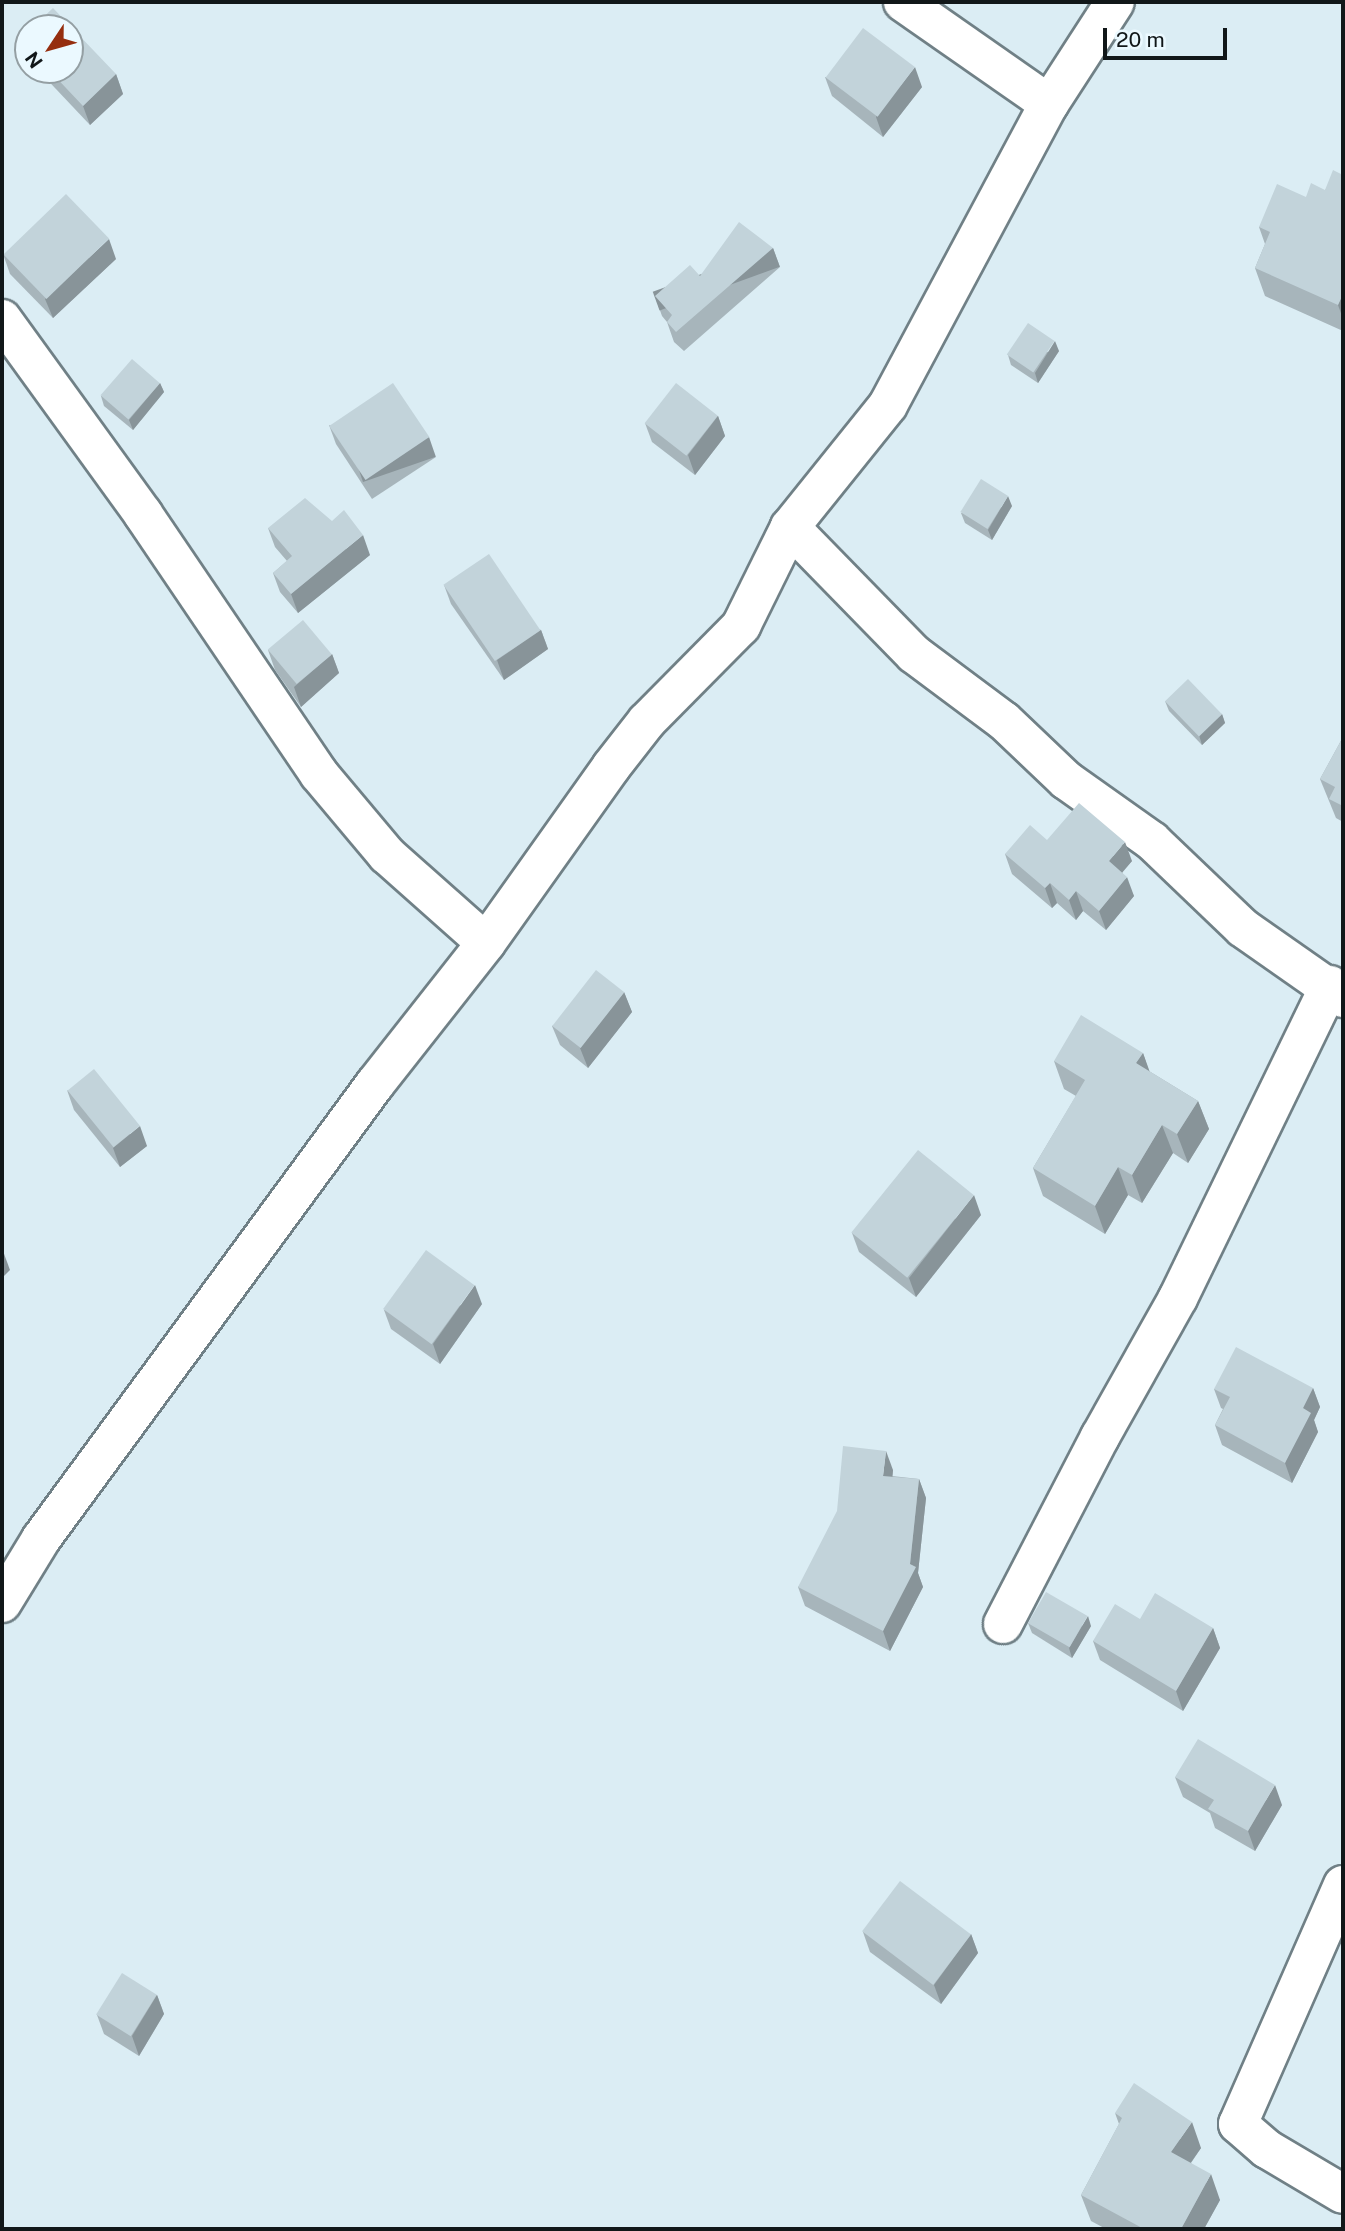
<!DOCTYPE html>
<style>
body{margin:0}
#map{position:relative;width:1345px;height:2231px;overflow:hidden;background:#dbedf4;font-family:"Public Sans",sans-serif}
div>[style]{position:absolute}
.roads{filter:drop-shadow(2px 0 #708086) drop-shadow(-2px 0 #708086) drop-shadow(0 2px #708086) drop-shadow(0 -2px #708086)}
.minor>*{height:38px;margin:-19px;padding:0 19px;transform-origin:19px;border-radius:19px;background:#fff}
.wall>*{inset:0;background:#a7b5bb}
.shaded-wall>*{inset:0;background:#889499;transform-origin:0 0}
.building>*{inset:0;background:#c2d3da;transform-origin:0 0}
span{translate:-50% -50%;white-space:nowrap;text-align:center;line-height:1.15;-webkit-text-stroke:5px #ebf9ff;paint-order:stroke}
.frame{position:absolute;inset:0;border:4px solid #111719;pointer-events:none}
.north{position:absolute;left:14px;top:14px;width:70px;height:70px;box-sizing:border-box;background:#ebf9ff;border:2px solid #949fa3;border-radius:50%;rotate:234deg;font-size:19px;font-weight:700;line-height:28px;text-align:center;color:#111719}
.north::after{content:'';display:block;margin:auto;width:24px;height:32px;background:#952e0f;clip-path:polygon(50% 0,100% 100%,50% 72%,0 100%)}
.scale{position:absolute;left:1103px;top:28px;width:124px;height:32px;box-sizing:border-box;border:4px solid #111719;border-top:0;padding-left:9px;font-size:21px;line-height:24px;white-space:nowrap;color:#111719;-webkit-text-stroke:5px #ebf9ff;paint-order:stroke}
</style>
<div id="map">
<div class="roads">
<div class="minor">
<div style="left:903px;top:2px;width:178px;rotate:34.9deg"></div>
<div style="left:2px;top:319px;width:241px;rotate:54.1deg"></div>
<div style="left:143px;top:514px;width:314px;rotate:55.9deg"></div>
<div style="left:319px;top:774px;width:106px;rotate:50deg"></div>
<div style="left:387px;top:855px;width:132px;rotate:41.6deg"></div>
<div style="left:790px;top:527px;width:177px;rotate:45.7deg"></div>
<div style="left:914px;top:654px;width:112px;rotate:36.7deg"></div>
<div style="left:1004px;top:721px;width:86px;rotate:43.6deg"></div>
<div style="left:1066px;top:780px;width:105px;rotate:35.3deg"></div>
<div style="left:1152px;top:841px;width:126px;rotate:43.7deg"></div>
<div style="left:1243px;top:928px;width:122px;rotate:35deg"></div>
<div style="left:2px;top:1603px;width:75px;rotate:-58.6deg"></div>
<div style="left:41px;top:1539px;width:564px;rotate:-53.72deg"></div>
<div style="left:375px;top:1084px;width:179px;rotate:-51.8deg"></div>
<div style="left:486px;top:943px;width:216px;rotate:-54.6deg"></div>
<div style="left:611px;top:767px;width:58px;rotate:-52deg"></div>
<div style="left:647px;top:721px;width:134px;rotate:-45.3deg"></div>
<div style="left:741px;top:626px;width:110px;rotate:-63.7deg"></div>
<div style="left:790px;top:527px;width:156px;rotate:-51.2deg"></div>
<div style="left:888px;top:405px;width:341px;rotate:-61.9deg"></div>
<div style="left:1049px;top:104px;width:121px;rotate:-57.1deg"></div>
<div style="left:1003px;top:1624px;width:211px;rotate:-62.6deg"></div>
<div style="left:1100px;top:1437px;width:159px;rotate:-60.7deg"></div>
<div style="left:1178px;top:1298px;width:348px;rotate:-64.1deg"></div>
<div style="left:1343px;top:1885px;width:261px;rotate:113.7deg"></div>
<div style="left:1238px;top:2124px;width:38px;rotate:41deg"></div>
<div style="left:1267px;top:2149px;width:88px;rotate:30.6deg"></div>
</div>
</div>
<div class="wall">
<div style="clip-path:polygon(28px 32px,28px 60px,20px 39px)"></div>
<div style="clip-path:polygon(38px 70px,70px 70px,116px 74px,123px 94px,90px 125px)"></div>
<div style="clip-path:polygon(825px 77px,922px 87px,883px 137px,832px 96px)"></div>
<div style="clip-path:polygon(1343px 175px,1343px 331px,1265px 296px,1255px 268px,1265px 244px,1259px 227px,1306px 197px,1325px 190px)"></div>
<div style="clip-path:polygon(773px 248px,780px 267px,684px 351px,674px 342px,667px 322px,662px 316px,655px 296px,700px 276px)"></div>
<div style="clip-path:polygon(3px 254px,116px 259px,53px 318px,10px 274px)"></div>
<div style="clip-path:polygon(1059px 351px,1038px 383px,1011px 365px,1008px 355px)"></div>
<div style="clip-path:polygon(160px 383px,164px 392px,133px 430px,104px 406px,101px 396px)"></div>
<div style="clip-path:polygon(718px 416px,725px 436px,695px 475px,652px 442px,645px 423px)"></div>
<div style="clip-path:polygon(329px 425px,436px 457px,372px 499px,336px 444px)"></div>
<div style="clip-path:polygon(1012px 506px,992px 540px,965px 523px,961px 513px)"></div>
<div style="clip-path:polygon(268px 528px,370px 555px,298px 613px,280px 592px,273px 573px,287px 561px,275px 547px)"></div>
<div style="clip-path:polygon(444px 585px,541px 630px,548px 649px,504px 680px,451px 604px)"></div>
<div style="clip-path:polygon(268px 650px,332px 654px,339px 673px,301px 707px,275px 670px)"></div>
<div style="clip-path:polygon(1165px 701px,1222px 714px,1225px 723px,1202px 745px,1169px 711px)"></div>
<div style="clip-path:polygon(1343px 737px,1343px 822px,1336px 818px,1320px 779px)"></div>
<div style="clip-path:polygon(1047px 840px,1132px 861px,1122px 872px,1134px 896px,1106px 930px,1083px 911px,1076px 920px,1057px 903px,1052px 908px,1012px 874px,1005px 854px)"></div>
<div style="clip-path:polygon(624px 992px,632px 1012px,588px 1068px,560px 1045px,552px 1026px)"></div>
<div style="clip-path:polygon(1143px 1053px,1149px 1071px,1198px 1101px,1209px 1129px,1188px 1163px,1173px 1153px,1142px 1203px,1128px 1195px,1105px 1234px,1043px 1196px,1033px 1168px,1076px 1096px,1064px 1089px,1054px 1061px)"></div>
<div style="clip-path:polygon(67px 1090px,147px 1146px,120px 1167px,74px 1110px)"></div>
<div style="clip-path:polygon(981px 1215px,916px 1297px,859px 1252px,852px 1233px)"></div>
<div style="clip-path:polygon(482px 1304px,440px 1364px,391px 1329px,384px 1310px)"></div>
<div style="clip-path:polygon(1313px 1388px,1320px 1407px,1314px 1420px,1318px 1432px,1292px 1483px,1222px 1445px,1215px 1425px,1223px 1409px,1221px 1408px,1214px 1389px)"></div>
<div style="clip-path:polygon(893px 1470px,892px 1476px,919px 1479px,926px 1498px,918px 1573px,923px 1587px,890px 1651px,805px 1606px,798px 1587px)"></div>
<div style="clip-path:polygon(1140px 1619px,1213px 1628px,1220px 1648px,1183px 1711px,1100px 1660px,1093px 1641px)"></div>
<div style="clip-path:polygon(1028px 1623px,1091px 1626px,1072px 1658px,1032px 1633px)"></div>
<div style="clip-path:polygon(1175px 1777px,1282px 1805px,1255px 1851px,1215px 1828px,1210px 1813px,1183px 1797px)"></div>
<div style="clip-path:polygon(863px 1932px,971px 1934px,978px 1953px,941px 2004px,870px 1952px)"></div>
<div style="clip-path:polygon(157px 1995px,164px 2014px,139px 2056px,104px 2034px,97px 2015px)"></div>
<div style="clip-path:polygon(1115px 2113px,1201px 2148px,1191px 2163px,1220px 2200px,1204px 2229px,1106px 2229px,1091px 2221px,1081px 2195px,1119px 2124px)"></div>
</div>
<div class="shaded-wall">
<div style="clip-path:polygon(915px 67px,922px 87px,883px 137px,876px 117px)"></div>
<div style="clip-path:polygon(116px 74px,123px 94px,90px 125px,83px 106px)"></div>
<div style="clip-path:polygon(109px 239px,116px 259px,53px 318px,45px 299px)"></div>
<div style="left:773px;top:248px;width:20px;height:128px;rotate:70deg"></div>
<div style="clip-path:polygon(1343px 294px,1343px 319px,1338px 305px)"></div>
<div style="clip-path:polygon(1055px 341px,1059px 351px,1038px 383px,1035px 373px)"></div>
<div style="clip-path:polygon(160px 383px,164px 392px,133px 430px,129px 420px)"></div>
<div style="clip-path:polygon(718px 416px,725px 436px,695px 475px,688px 455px)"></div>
<div style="left:429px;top:437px;width:21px;height:77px;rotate:71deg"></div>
<div style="clip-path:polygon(1008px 496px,1012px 506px,992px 540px,988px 530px)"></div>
<div style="clip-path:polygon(363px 535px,370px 555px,298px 613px,291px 594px)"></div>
<div style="clip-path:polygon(541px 630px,548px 649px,504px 680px,497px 660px)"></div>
<div style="clip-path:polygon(332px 654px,339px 673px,301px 707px,294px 687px)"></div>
<div style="clip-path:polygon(1222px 714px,1225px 723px,1202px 745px,1199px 735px)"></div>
<div style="clip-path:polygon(1125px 842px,1132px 861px,1116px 880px,1109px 861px)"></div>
<div style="clip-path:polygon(1127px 877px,1134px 896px,1106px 930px,1099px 911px)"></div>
<div style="clip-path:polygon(1050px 883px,1057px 903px,1052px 908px,1045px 888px)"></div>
<div style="clip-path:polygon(1076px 891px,1083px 911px,1076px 920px,1069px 900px)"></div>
<div style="clip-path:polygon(624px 992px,632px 1012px,588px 1068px,580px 1048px)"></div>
<div style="clip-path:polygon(1143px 1053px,1153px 1081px,1136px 1063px)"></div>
<div style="clip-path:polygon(1198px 1101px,1209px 1129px,1188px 1163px,1177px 1134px)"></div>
<div style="clip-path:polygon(1162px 1125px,1173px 1153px,1142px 1203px,1132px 1175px)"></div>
<div style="clip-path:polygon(140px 1126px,147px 1146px,120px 1167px,113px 1148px)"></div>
<div style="clip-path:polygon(1118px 1167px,1128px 1195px,1105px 1234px,1095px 1206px)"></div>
<div style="clip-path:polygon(974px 1195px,981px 1215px,916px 1297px,909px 1278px)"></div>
<div style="clip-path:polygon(3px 1251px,10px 1270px,2px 1278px,2px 1252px)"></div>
<div style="clip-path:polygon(475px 1285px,482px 1304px,440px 1364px,433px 1344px)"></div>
<div style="clip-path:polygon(1313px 1388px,1320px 1407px,1314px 1420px,1318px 1432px,1292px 1483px,1285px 1463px,1303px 1408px)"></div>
<div style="clip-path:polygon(886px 1451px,893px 1470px,891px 1495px,883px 1476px)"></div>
<div style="clip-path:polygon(919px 1479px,926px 1498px,918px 1573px,923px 1587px,890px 1651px,883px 1631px,910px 1564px)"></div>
<div style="clip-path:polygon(1088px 1616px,1091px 1626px,1072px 1658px,1069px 1648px)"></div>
<div style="clip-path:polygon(1213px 1628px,1220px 1648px,1183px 1711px,1176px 1691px)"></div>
<div style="clip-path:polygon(1275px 1785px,1282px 1805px,1255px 1851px,1248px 1831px)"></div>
<div style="clip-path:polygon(971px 1934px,978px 1953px,941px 2004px,934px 1985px)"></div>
<div style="clip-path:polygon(157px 1995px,164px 2014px,139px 2056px,132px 2036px)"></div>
<div style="clip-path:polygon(1192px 2122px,1201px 2148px,1180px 2178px,1171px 2152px)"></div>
<div style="clip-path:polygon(1211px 2174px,1220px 2200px,1204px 2229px,1181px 2229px)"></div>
</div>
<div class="building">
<div style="clip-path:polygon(53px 8px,116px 74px,83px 106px,49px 70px,70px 70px,70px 28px,32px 28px)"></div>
<div style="left:863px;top:28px;width:65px;height:62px;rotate:37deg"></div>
<div style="clip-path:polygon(28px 32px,28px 48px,20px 39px)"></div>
<div style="clip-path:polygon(1333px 170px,1343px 175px,1343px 294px,1338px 305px,1255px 268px,1270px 232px,1259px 227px,1277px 184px,1306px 197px,1311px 183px,1325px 190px)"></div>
<div style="left:66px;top:194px;width:62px;height:87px;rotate:46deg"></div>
<div style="clip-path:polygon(739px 222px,773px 248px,676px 332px,667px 322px,672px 315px,655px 296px,690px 265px,700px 276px)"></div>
<div style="left:1028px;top:323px;width:32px;height:38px;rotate:34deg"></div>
<div style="left:132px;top:359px;width:37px;height:48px;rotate:41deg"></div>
<div style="left:393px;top:383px;width:65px;height:77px;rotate:56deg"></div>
<div style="left:676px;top:383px;width:53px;height:51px;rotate:38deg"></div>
<div style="left:981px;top:479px;width:32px;height:39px;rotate:32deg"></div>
<div style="clip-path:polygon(305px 498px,332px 521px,344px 510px,363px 535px,291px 594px,273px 573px,292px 556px,268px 528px)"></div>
<div style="left:489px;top:554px;width:92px;height:55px;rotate:56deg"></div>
<div style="left:303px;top:620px;width:45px;height:46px;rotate:50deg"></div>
<div style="left:1188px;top:679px;width:49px;height:32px;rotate:46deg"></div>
<div style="clip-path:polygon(1343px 737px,1343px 806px,1329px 799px,1335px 787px,1320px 779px)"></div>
<div style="clip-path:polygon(1079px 803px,1125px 842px,1109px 861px,1127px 877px,1099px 911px,1076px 891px,1069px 900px,1050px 883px,1045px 888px,1005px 854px,1030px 825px,1047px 840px)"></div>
<div style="left:596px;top:970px;width:36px;height:71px;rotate:38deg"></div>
<div style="clip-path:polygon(1081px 1015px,1143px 1053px,1136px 1063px,1198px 1101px,1177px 1134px,1162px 1125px,1132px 1175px,1118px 1167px,1095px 1206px,1033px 1168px,1085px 1080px,1054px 1061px)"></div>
<div style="left:94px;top:1069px;width:73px;height:34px;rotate:51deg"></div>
<div style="left:918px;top:1150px;width:72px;height:106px;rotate:39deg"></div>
<div style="left:426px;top:1250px;width:60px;height:73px;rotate:36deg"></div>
<div style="clip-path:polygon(1236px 1347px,1313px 1388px,1303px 1408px,1311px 1413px,1285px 1463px,1215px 1425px,1230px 1397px,1214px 1389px)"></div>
<div style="clip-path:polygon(843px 1446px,886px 1451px,883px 1476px,919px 1479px,910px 1564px,916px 1567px,883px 1631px,798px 1587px,837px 1511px)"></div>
<div style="left:1046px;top:1592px;width:48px;height:36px;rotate:30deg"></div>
<div style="clip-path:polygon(1155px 1593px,1213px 1628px,1176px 1691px,1093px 1641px,1115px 1604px,1140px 1619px)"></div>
<div style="clip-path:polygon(1198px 1739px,1275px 1785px,1248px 1831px,1208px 1809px,1214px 1800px,1175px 1777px)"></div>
<div style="left:900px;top:1881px;width:89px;height:63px;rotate:37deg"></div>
<div style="left:122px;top:1973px;width:41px;height:49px;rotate:32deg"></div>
<div style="clip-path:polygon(1134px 2083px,1192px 2122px,1171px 2152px,1211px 2174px,1181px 2229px,1144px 2229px,1081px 2195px,1122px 2118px,1115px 2113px)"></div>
</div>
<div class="frame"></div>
<div class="north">N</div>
<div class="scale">20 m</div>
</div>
